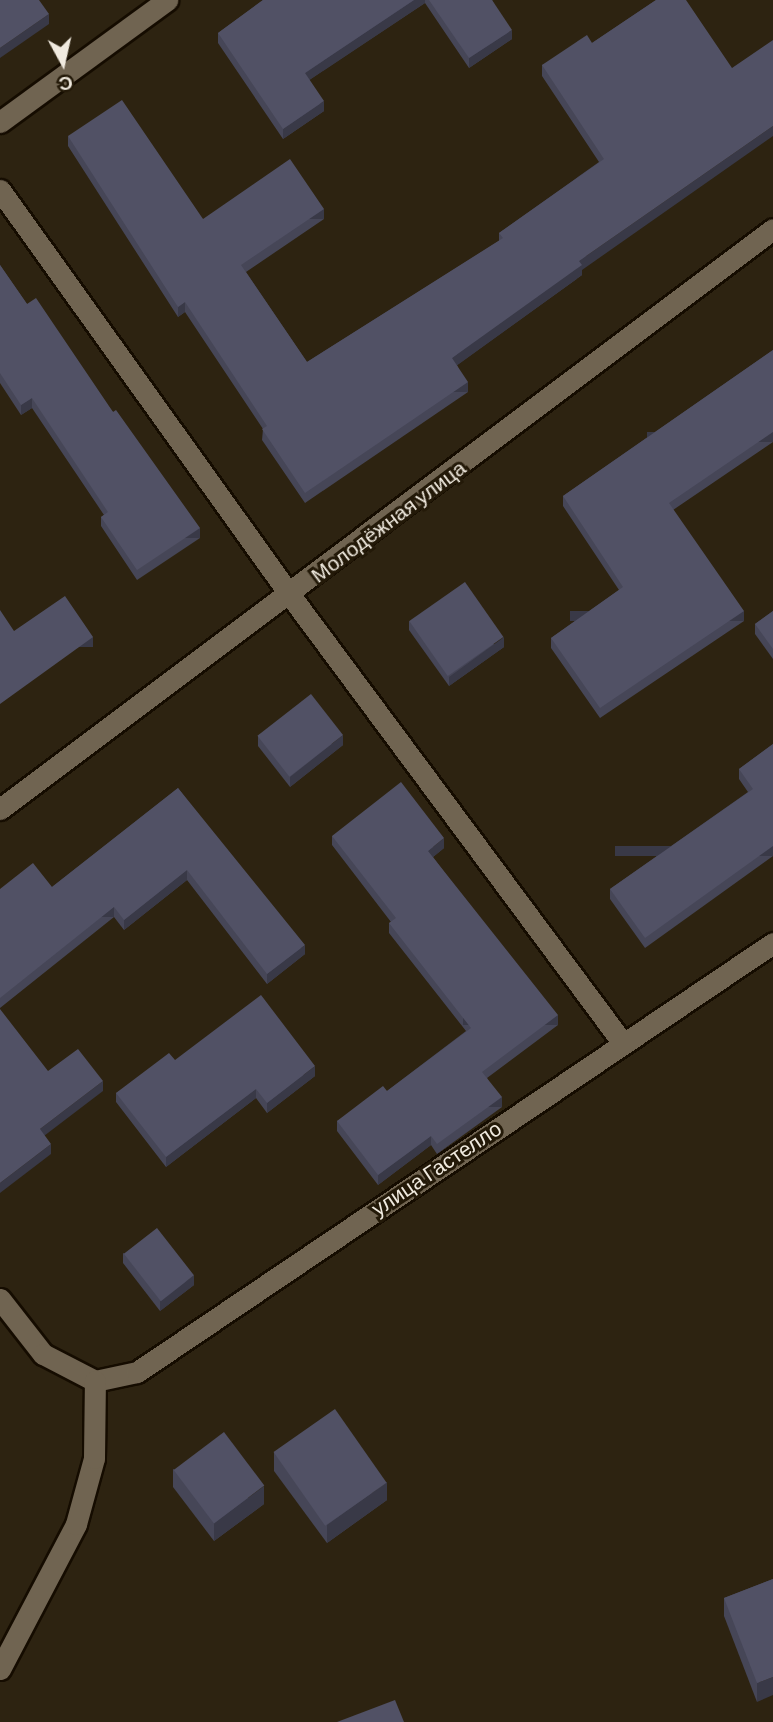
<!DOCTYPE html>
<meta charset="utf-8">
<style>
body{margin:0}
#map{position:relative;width:773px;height:1722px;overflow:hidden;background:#2d2311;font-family:Barlow,sans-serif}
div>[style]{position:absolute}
.roads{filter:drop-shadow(2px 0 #150c00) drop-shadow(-2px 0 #150c00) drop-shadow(0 2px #150c00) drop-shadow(0 -2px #150c00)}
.minor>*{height:21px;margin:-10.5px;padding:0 10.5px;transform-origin:10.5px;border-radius:10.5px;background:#706451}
.wall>*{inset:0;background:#464657}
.shaded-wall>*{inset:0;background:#393947;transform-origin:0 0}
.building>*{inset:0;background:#515165;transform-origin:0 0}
span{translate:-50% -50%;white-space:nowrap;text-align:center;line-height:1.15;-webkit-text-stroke:6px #231908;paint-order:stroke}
.street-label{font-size:21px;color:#f0eadf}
.north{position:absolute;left:28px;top:28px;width:70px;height:70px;-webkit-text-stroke:5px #231908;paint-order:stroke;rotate:172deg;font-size:19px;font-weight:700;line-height:28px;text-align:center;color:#f0eadf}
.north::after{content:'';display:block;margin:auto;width:24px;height:32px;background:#f0eadf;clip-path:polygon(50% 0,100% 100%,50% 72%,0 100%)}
</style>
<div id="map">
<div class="roads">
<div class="minor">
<div style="left:0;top:122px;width:207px;rotate:-36.1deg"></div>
<div style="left:0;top:190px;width:498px;rotate:54.4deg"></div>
<div style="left:290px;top:595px;width:557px;rotate:53.4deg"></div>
<div style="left:0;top:809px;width:966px;rotate:-36.88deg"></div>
<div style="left:0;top:1299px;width:70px;rotate:52deg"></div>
<div style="left:43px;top:1354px;width:59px;rotate:27.4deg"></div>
<div style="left:95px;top:1381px;width:43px;rotate:-12.1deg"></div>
<div style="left:137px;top:1372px;width:767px;rotate:-34deg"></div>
<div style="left:0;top:1669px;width:164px;rotate:-62.3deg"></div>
<div style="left:76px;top:1524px;width:68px;rotate:-74.7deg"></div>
<div style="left:94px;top:1458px;width:77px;rotate:-89.3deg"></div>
</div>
</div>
<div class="wall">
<div style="clip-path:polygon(263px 0,492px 0,512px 39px,469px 68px,425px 3px,309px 80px,324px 111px,283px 139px,218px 43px,218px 33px)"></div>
<div style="clip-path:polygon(656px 0,582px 270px,582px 275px,457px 365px,468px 392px,305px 503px,262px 440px,263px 429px,185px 312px,178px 317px,68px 146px,68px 136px,203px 219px,324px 219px,246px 272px,307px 362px,499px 241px,499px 233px,599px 162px,542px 76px,542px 65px,592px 43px)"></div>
<div style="clip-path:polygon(0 265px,27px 304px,113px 412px,200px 538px,137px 580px,101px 526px,101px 517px,104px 515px,32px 408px,21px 415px,0 383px)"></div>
<div style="clip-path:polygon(773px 350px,773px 442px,673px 510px,744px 621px,600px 718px,551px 648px,551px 638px,619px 590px,563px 506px,563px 496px)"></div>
<div style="clip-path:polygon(773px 611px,773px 659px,755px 634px,755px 624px)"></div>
<div style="clip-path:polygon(409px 621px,504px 647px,449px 686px,409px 630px)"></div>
<div style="clip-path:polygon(258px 736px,343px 745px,290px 787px,258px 746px)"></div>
<div style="clip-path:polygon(773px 744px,773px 856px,645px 948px,610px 899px,610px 889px,748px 792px,739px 779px,739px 769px)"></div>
<div style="clip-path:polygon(178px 788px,305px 954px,267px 984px,187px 880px,124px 930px,114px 917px,0 1008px,0 889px,52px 887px)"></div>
<div style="clip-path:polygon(332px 836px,444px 848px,433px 857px,558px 1025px,487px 1078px,502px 1107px,437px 1154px,431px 1145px,378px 1185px,337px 1131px,337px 1121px,387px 1091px,466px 1031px,389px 933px,389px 923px,391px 922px,332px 845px)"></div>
<div style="clip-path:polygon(175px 1060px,315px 1076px,267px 1113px,256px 1098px,166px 1167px,116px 1102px,116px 1093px)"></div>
<div style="clip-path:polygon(123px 1253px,194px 1285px,160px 1311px,123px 1263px)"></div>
<div style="clip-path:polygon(274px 1452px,387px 1500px,327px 1543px,274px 1471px)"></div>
<div style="clip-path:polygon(173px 1469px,264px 1504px,214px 1541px,173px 1487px)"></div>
<div style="clip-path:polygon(773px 1579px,757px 1702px,724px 1616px,724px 1598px)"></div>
</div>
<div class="shaded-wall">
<div style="clip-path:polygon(414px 0,425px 0,425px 3px,305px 83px,305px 73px)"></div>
<div style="clip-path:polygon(49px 14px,49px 24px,0 58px,0 48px)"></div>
<div style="clip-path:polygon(512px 30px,512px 39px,469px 68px,469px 58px)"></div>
<div style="clip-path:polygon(324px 101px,324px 111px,283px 139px,283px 129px)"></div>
<div style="clip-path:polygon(773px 126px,773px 136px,582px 270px,582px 275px,452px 369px,452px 358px,579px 261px)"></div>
<div style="left:324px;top:209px;width:10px;height:100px;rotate:90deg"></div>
<div style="clip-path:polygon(185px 302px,185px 312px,178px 317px,178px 307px)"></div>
<div style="left:468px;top:382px;width:10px;height:197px;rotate:90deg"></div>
<div style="clip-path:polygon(32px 398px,32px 408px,21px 415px,21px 405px)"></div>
<div style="left:773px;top:432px;width:10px;height:126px;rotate:90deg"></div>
<div style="left:200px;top:528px;width:10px;height:76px;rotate:90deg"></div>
<div style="left:744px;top:611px;width:10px;height:174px;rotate:90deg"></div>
<div style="left:93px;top:637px;width:10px;height:115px;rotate:90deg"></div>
<div style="clip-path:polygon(504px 637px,504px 647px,449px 686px,449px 677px)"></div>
<div style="clip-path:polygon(343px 735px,343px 745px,290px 787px,290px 777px)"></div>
<div style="clip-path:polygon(444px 838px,444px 848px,428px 861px,428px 851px)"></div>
<div style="left:773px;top:846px;width:10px;height:158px;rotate:90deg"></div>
<div style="clip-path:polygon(187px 870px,187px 880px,124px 930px,124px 920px)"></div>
<div style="left:114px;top:907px;width:10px;height:146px;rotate:90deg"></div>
<div style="clip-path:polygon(305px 945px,305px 954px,267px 984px,267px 974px)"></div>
<div style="left:558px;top:1015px;width:10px;height:95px;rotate:90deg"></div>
<div style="clip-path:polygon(315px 1066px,315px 1076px,267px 1113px,267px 1103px)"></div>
<div style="clip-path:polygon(103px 1081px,103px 1091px,40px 1139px,40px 1129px)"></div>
<div style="clip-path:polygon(256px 1089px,256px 1098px,166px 1167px,166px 1157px)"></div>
<div style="left:502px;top:1097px;width:10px;height:80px;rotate:90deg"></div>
<div style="clip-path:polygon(431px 1136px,431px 1145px,378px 1185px,378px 1175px)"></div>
<div style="clip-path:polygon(51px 1144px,51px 1154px,0 1193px,0 1183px)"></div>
<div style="clip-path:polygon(194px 1275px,194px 1285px,160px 1311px,160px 1301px)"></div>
<div style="clip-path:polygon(387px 1482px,387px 1500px,327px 1543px,327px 1525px)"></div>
<div style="clip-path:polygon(264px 1486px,264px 1504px,214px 1541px,214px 1523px)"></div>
<div style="clip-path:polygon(773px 1677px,773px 1695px,757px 1702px,757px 1683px)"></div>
</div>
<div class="building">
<div style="clip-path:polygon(0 0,39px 0,49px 14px,0 48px)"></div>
<div style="clip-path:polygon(263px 0,414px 0,305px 73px,324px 101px,283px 129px,218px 33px)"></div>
<div style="clip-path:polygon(429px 0,492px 0,512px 30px,469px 58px)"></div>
<div style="clip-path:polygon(656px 0,686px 0,732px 68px,773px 40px,773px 126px,579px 261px,582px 265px,452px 358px,468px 382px,305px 493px,262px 429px,267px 426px,185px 302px,178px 307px,68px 136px,122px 100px,203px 219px,290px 159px,324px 209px,241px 265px,307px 362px,503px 238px,499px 233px,604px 159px,542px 65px,587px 35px,592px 43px)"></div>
<div style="clip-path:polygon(0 265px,27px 304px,36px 298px,113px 412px,116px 410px,200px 528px,137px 570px,101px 517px,108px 512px,32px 398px,21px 405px,0 373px)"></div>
<div style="clip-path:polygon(773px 350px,773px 432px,669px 503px,744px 611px,600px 708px,551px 638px,623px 587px,563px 496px)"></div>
<div style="left:465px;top:582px;width:67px;height:68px;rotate:55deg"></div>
<div style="clip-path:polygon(65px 596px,93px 637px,0 704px,0 610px,14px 631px)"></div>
<div style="clip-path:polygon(773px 611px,773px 649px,755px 624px)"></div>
<div style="left:311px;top:694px;width:52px;height:68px;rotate:52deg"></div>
<div style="clip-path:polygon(773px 744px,773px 846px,645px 938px,610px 889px,753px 789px,739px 769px)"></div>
<div style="clip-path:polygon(401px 782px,444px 838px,428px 851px,558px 1015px,482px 1072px,502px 1097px,437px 1144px,431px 1136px,378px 1175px,337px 1121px,383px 1086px,387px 1091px,471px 1028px,389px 923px,396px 918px,332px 836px)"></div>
<div style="clip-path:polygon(178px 788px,305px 945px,267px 974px,187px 870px,124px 920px,114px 907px,0 998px,0 889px,33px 863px,52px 887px)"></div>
<div style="clip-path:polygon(261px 995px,315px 1066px,267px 1103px,256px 1089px,166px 1157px,116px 1093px,169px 1053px,175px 1060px)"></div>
<div style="clip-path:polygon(0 1009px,48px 1071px,78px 1049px,103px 1081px,40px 1129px,51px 1144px,0 1183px)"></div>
<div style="left:157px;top:1228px;width:60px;height:42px;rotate:52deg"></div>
<div style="left:335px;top:1409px;width:90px;height:75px;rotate:55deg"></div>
<div style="left:224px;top:1432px;width:67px;height:63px;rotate:53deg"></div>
<div style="clip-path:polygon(773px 1579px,773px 1677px,757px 1683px,724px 1598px)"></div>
<div style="clip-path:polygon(395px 1700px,404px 1722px,337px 1722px)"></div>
</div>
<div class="street-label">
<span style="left:388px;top:521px;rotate:-37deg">Молодёжная улица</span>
<span style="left:436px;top:1168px;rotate:-34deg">улица Гастелло</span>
</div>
<div class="north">С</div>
</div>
